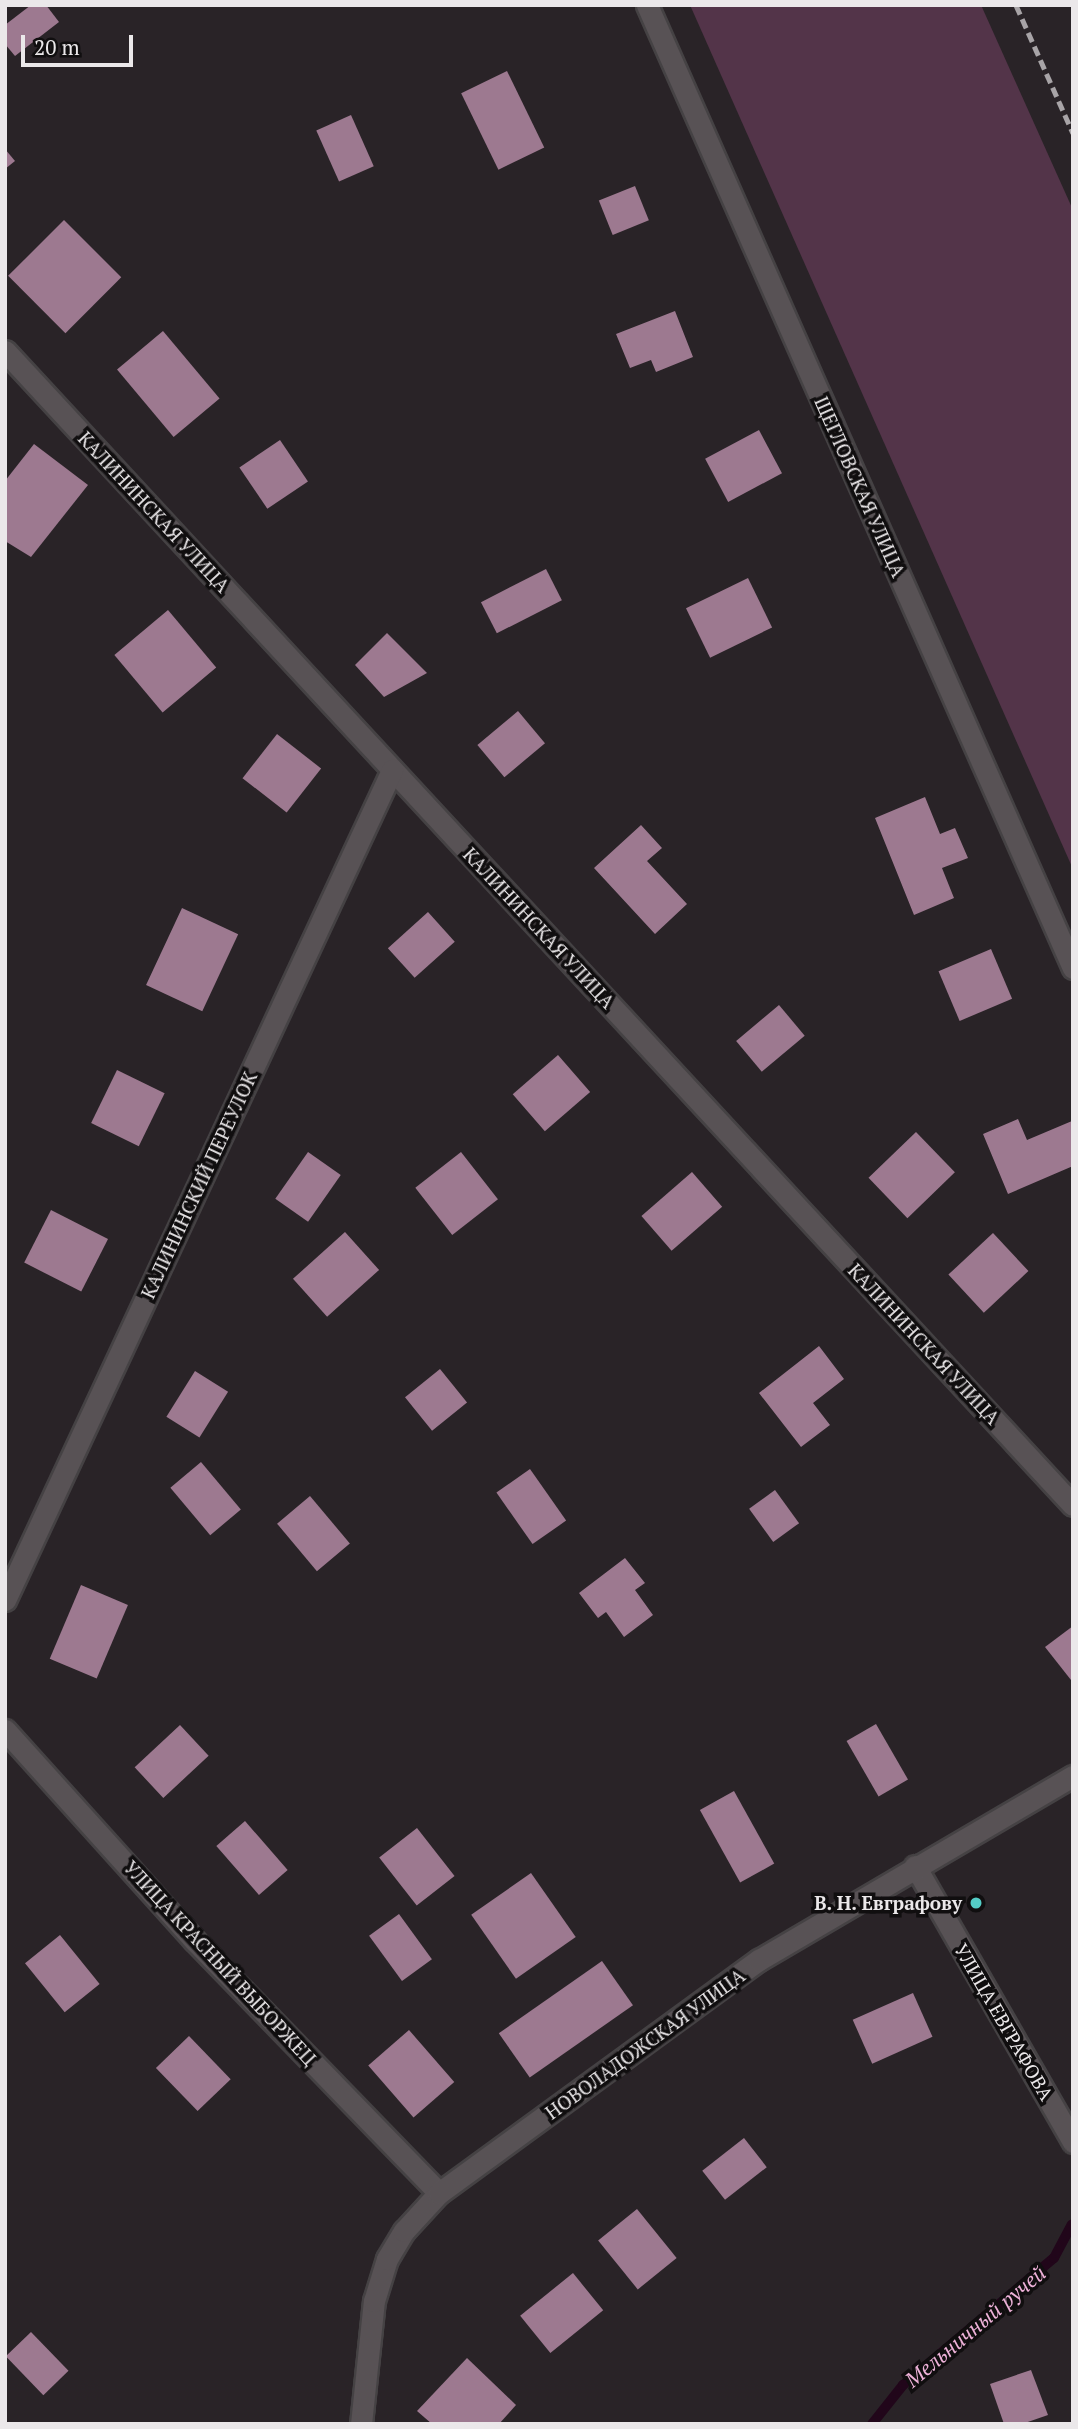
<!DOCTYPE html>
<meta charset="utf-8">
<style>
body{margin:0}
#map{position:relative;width:1078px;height:2429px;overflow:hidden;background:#292327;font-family:"PT Serif",serif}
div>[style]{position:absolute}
.green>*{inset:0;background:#533449}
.stream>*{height:10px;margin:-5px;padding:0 5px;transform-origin:5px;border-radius:5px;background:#21061a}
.building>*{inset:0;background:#9d7990;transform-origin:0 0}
.roads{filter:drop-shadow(2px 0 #454244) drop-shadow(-2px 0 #454244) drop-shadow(0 2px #454244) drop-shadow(0 -2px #454244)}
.minor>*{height:21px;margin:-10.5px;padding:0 10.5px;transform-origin:10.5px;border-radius:10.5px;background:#585255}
.rail>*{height:5px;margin-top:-2.5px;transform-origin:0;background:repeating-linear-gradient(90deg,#a8a4a7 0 10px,transparent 0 15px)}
.dots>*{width:19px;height:19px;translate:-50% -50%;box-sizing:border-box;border:4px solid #100e0f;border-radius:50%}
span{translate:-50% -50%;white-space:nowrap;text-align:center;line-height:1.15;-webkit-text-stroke:7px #100e0f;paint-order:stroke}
.street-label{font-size:19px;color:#ebe8ea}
.poi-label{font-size:19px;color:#ebe8ea;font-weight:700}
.right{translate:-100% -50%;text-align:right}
.water-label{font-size:21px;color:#edb1d8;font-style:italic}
.frame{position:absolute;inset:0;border:7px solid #ebe8ea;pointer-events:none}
.scale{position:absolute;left:21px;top:35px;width:112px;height:32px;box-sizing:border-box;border:4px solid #ebe8ea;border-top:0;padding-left:9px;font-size:21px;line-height:24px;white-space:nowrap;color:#ebe8ea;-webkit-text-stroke:5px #100e0f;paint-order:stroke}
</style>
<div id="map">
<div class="green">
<div style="clip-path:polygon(690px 5px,981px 5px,1073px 210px,1073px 869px)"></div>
</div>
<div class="stream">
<div style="left:872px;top:2424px;width:50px;rotate:-51.5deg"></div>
<div style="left:903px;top:2385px;width:197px;rotate:-40.1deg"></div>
<div style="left:1054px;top:2258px;width:38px;rotate:-62deg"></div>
</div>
<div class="building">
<div style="clip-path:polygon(31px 5px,46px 5px,59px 22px,15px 56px,5px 44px,5px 25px)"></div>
<div style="left:507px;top:71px;width:85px;height:51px;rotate:64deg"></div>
<div style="left:351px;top:115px;width:56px;height:38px;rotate:66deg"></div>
<div style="clip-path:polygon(5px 149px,15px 161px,5px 169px)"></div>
<div style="left:635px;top:186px;width:37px;height:39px;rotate:68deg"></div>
<div style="left:64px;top:220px;width:81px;height:79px;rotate:45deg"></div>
<div style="clip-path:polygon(675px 311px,693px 357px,656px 372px,651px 360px,630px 368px,616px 334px)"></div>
<div style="left:163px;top:331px;width:88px;height:60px;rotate:50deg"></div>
<div style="left:759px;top:430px;width:49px;height:61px;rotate:62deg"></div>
<div style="left:280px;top:440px;width:50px;height:49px;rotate:56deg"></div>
<div style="clip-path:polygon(34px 444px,88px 485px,31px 557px,5px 541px,5px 481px)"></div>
<div style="left:546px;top:569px;width:35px;height:73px;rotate:63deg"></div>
<div style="left:748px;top:578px;width:55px;height:69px;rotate:64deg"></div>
<div style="left:168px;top:610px;width:75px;height:70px;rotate:50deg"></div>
<div style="clip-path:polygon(387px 633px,427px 673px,384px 697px,355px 665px)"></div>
<div style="left:518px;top:711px;width:42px;height:53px;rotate:50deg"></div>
<div style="left:277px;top:734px;width:56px;height:56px;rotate:38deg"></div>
<div style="clip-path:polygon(925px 797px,940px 834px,955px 828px,968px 858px,942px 868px,954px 898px,914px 915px,875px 818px)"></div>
<div style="clip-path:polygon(641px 825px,662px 848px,647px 861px,687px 904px,655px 934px,594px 868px)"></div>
<div style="left:182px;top:908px;width:62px;height:85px;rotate:25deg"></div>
<div style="left:428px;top:912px;width:40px;height:54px;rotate:48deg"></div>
<div style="left:991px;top:949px;width:54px;height:57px;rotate:67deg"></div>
<div style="left:779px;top:1005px;width:40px;height:56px;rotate:50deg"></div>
<div style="left:558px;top:1055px;width:49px;height:60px;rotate:49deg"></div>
<div style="left:117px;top:1070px;width:53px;height:59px;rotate:26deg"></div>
<div style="clip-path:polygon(1018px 1119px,1027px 1140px,1072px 1121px,1073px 1166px,1008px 1194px,983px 1134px)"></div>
<div style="left:916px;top:1132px;width:56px;height:66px;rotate:46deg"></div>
<div style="left:308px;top:1152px;width:40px;height:57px;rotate:35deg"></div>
<div style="left:461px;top:1152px;width:60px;height:58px;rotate:52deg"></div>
<div style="left:692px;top:1172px;width:46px;height:67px;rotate:49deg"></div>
<div style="left:51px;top:1210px;width:64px;height:59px;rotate:27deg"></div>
<div style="left:345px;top:1232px;width:51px;height:70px;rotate:48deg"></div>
<div style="left:993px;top:1233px;width:52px;height:61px;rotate:47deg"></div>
<div style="clip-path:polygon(819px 1346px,844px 1379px,813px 1403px,830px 1425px,801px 1447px,759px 1393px)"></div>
<div style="left:440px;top:1369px;width:43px;height:45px;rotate:51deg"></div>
<div style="left:195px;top:1371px;width:39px;height:54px;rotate:32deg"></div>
<div style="left:201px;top:1462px;width:62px;height:40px;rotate:50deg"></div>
<div style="left:530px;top:1469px;width:63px;height:41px;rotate:55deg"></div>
<div style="left:775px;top:1490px;width:41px;height:32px;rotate:54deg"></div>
<div style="left:310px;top:1496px;width:62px;height:43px;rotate:50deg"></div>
<div style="clip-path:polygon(625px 1558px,645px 1583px,635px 1590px,653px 1615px,624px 1637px,606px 1612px,598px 1618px,579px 1593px)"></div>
<div style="left:81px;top:1585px;width:51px;height:80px;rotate:23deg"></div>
<div style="clip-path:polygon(1073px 1626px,1073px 1679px,1071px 1680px,1045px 1647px)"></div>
<div style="left:876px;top:1724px;width:64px;height:34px;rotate:60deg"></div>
<div style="left:180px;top:1725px;width:42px;height:62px;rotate:47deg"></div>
<div style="left:734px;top:1791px;width:83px;height:39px;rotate:61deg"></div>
<div style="left:245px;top:1821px;width:65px;height:38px;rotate:49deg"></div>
<div style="left:417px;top:1828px;width:61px;height:48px;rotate:52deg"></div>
<div style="left:531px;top:1873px;width:78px;height:73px;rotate:55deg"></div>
<div style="left:399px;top:1914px;width:56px;height:37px;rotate:54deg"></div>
<div style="left:60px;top:1935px;width:63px;height:45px;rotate:51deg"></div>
<div style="left:602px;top:1961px;width:54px;height:126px;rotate:55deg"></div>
<div style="left:913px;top:1993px;width:48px;height:66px;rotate:66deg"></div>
<div style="left:409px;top:2030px;width:69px;height:54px;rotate:49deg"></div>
<div style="left:189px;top:2036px;width:60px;height:46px;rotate:46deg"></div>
<div style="left:744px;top:2138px;width:37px;height:53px;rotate:52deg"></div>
<div style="left:637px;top:2209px;width:63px;height:50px;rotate:51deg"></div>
<div style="left:573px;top:2273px;width:48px;height:68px;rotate:51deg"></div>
<div style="left:31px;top:2332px;width:54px;height:35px;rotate:46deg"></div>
<div style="clip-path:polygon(467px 2358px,516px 2405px,499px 2424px,432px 2424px,417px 2411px)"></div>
<div style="clip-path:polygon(1031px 2370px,1048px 2415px,1022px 2424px,1004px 2424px,990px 2384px)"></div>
</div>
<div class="roads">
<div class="minor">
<div style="left:647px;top:5px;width:1053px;rotate:66.14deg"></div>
<div style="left:5px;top:351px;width:1572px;rotate:47.22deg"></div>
<div style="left:5px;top:1600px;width:916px;rotate:-65deg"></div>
<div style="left:5px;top:1730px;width:283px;rotate:48deg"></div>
<div style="left:194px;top:1940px;width:352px;rotate:45.9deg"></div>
<div style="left:915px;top:1866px;width:318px;rotate:60.2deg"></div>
<div style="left:361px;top:2424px;width:124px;rotate:-84deg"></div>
<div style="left:374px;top:2301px;width:44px;rotate:-72.8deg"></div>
<div style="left:387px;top:2259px;width:33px;rotate:-59deg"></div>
<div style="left:404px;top:2231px;width:52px;rotate:-47.4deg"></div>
<div style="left:439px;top:2193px;width:396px;rotate:-36.1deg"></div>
<div style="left:759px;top:1960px;width:364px;rotate:-30.4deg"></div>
</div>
</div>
<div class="rail">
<div style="left:1016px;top:5px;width:140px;rotate:66deg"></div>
</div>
<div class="dots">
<div style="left:976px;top:1903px;background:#54cdc7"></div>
</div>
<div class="street-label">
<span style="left:860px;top:487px;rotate:66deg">ЩЕГЛОВСКАЯ УЛИЦА</span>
<span style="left:154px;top:512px;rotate:47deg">КАЛИНИНСКАЯ УЛИЦА</span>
<span style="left:539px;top:928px;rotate:47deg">КАЛИНИНСКАЯ УЛИЦА</span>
<span style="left:199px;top:1185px;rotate:-65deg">КАЛИНИНСКИЙ ПЕРЕУЛОК</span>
<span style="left:924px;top:1344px;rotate:47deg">КАЛИНИНСКАЯ УЛИЦА</span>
<span style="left:220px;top:1963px;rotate:47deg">УЛИЦА КРАСНЫЙ ВЫБОРЖЕЦ</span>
<span style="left:1004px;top:2022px;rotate:60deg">УЛИЦА ЕВГРАФОВА</span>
<span style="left:645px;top:2044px;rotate:-36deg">НОВОЛАДОЖСКАЯ УЛИЦА</span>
</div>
<div class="poi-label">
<span class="right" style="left:962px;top:1903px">В. Н. Евграфову</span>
</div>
<div class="water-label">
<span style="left:975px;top:2326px;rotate:-40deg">Мельничный ручей</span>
</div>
<div class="frame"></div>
<div class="scale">20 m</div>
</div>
